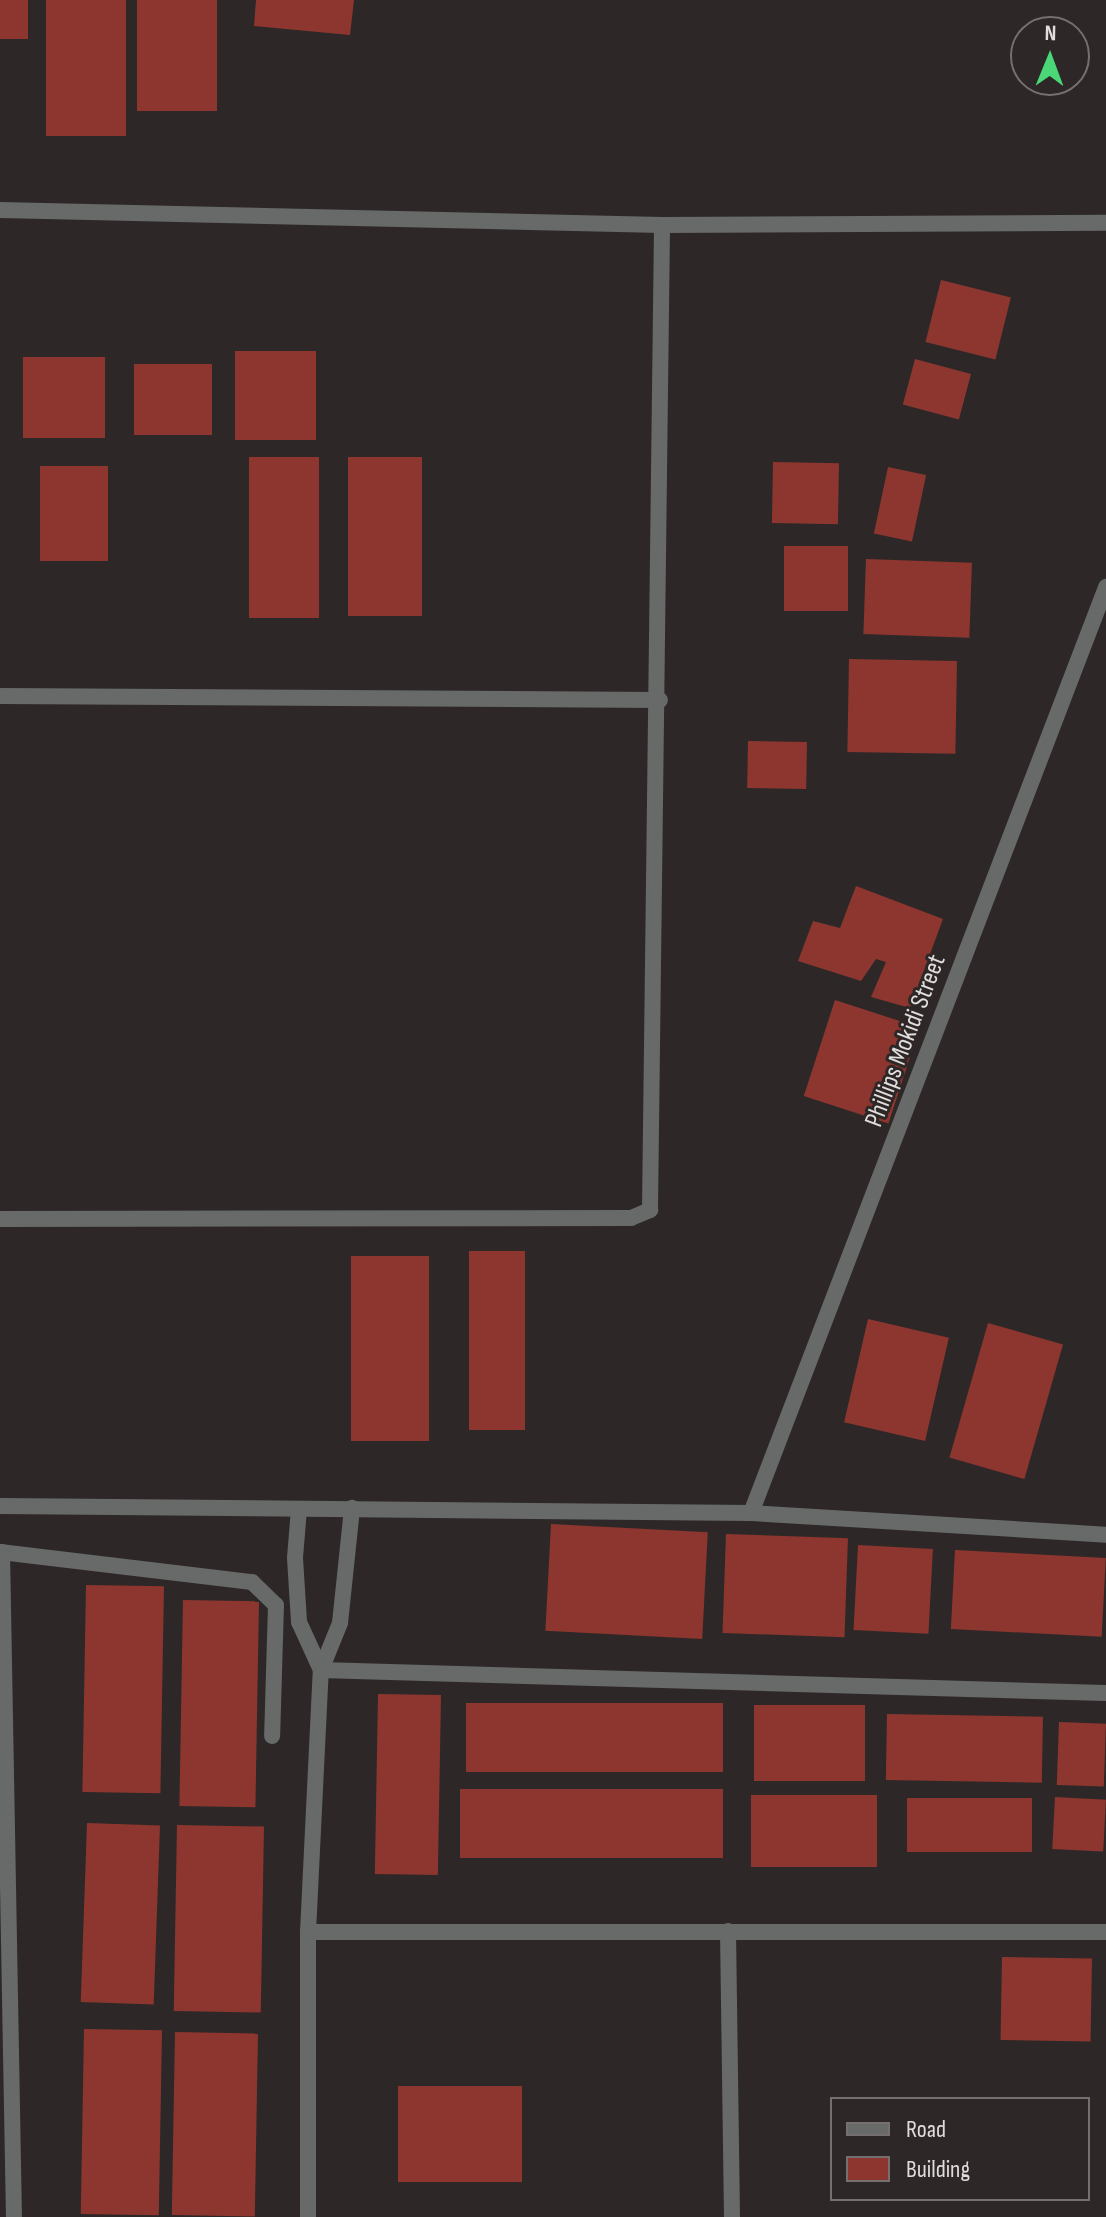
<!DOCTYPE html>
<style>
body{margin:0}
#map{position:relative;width:1106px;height:2217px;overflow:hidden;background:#2d2827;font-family:"Sofia Sans Condensed",sans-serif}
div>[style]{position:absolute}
.building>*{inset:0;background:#8d362f;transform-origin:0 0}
.minor>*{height:16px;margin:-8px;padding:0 8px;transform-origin:8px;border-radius:8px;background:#676a68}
span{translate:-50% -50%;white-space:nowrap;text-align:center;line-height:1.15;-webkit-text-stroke:6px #2d2827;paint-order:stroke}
.street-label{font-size:26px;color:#e1dddc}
.legend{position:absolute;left:830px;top:2097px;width:260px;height:104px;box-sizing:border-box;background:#2d2827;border:2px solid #75706f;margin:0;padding:10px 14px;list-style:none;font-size:24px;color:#e1dddc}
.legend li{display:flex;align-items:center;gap:16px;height:40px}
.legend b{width:40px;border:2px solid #75706f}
.north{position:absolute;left:1010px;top:16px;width:80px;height:80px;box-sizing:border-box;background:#2d2827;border:2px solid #75706f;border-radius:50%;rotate:1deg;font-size:22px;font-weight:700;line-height:32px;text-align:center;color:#e1dddc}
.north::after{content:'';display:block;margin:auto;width:28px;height:36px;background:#4bd677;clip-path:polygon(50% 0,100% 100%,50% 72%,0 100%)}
</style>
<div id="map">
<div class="building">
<div style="left:0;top:0;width:28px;height:39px"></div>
<div style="left:46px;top:0;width:80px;height:136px"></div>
<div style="left:137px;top:0;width:80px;height:111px"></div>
<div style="clip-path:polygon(256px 0,354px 0,350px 35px,254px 26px)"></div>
<div style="left:941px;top:280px;width:72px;height:64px;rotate:14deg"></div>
<div style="left:235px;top:351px;width:81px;height:89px"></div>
<div style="left:23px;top:357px;width:82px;height:81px"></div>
<div style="left:915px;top:359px;width:58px;height:47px;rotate:15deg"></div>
<div style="left:134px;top:364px;width:78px;height:71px"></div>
<div style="left:249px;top:457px;width:70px;height:161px"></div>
<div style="left:348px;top:457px;width:74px;height:159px"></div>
<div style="left:773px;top:462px;width:66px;height:61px;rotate:1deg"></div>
<div style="left:40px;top:466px;width:68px;height:95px"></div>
<div style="left:888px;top:467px;width:39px;height:68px;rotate:12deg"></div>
<div style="left:848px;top:546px;width:65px;height:64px;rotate:90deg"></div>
<div style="left:866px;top:559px;width:106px;height:75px;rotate:2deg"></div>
<div style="left:849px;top:659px;width:108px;height:93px;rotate:1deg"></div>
<div style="left:748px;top:741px;width:59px;height:47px;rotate:1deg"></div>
<div style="clip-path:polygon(856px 886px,943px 919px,910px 1008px,871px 997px,886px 962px,876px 959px,861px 981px,798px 961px,813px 921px,840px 928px)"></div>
<div style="left:835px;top:1000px;width:89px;height:101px;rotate:18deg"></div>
<div style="left:469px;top:1251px;width:56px;height:179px"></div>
<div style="left:351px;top:1256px;width:78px;height:185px"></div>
<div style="left:868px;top:1319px;width:83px;height:106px;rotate:13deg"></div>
<div style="left:988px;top:1323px;width:78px;height:140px;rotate:16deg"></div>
<div style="left:551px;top:1524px;width:157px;height:107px;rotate:3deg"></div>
<div style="left:726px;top:1534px;width:122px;height:99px;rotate:2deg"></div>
<div style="left:858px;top:1545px;width:75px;height:85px;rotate:3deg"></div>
<div style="left:955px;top:1550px;width:151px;height:79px;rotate:3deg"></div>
<div style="left:86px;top:1585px;width:78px;height:207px;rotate:1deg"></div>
<div style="left:183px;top:1600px;width:76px;height:206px;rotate:1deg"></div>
<div style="left:378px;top:1694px;width:63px;height:180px;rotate:1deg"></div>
<div style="left:466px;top:1703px;width:257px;height:69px"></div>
<div style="left:865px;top:1705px;width:76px;height:111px;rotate:90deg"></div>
<div style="left:887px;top:1714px;width:156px;height:66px;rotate:1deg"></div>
<div style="left:1059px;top:1722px;width:47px;height:63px;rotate:2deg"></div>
<div style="left:460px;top:1789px;width:263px;height:69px"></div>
<div style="left:751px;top:1795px;width:126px;height:72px"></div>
<div style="left:1055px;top:1797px;width:51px;height:52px;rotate:3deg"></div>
<div style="left:907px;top:1798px;width:125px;height:54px"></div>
<div style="left:87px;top:1823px;width:73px;height:179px;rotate:2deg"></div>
<div style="left:177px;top:1825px;width:87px;height:186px;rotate:1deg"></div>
<div style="left:1002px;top:1957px;width:90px;height:83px;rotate:1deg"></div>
<div style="left:84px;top:2029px;width:78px;height:185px;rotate:1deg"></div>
<div style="left:175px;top:2032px;width:83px;height:183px;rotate:1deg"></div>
<div style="left:398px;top:2086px;width:124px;height:96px"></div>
</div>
<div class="minor">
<div style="left:0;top:210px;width:662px;rotate:1.3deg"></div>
<div style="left:662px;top:225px;width:444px;rotate:-0.3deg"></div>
<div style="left:0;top:696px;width:660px;rotate:0.35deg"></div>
<div style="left:0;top:1219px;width:631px;rotate:-0.09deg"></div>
<div style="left:631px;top:1218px;width:21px;rotate:-23deg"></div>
<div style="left:650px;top:1210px;width:985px;rotate:-89.3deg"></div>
<div style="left:0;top:1506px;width:751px;rotate:0.53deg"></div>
<div style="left:751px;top:1513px;width:356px;rotate:3.5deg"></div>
<div style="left:299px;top:1509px;width:49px;rotate:94.7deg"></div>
<div style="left:295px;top:1558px;width:64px;rotate:86.4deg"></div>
<div style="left:299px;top:1622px;width:53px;rotate:65.4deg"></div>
<div style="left:751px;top:1513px;width:992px;rotate:-69.02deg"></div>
<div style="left:0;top:1552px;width:254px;rotate:6.8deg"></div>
<div style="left:252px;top:1582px;width:33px;rotate:44deg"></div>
<div style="left:276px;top:1605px;width:131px;rotate:91.7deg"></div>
<div style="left:2px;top:1552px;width:665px;rotate:88.97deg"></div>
<div style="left:321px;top:1670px;width:51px;rotate:-68deg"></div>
<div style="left:340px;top:1623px;width:116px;rotate:-84deg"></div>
<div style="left:728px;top:1931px;width:286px;rotate:89.2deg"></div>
<div style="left:308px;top:1932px;width:798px"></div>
<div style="left:308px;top:2217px;width:285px;rotate:-90deg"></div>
<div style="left:308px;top:1932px;width:262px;rotate:-87.2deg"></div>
<div style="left:321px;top:1670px;width:785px;rotate:1.68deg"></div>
</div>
<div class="street-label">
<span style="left:906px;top:1041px;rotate:-69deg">Phillips Mokidi Street</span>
</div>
<ul class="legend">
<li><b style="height:10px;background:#676a68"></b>Road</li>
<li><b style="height:22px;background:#8d362f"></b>Building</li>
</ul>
<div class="north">N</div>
</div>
